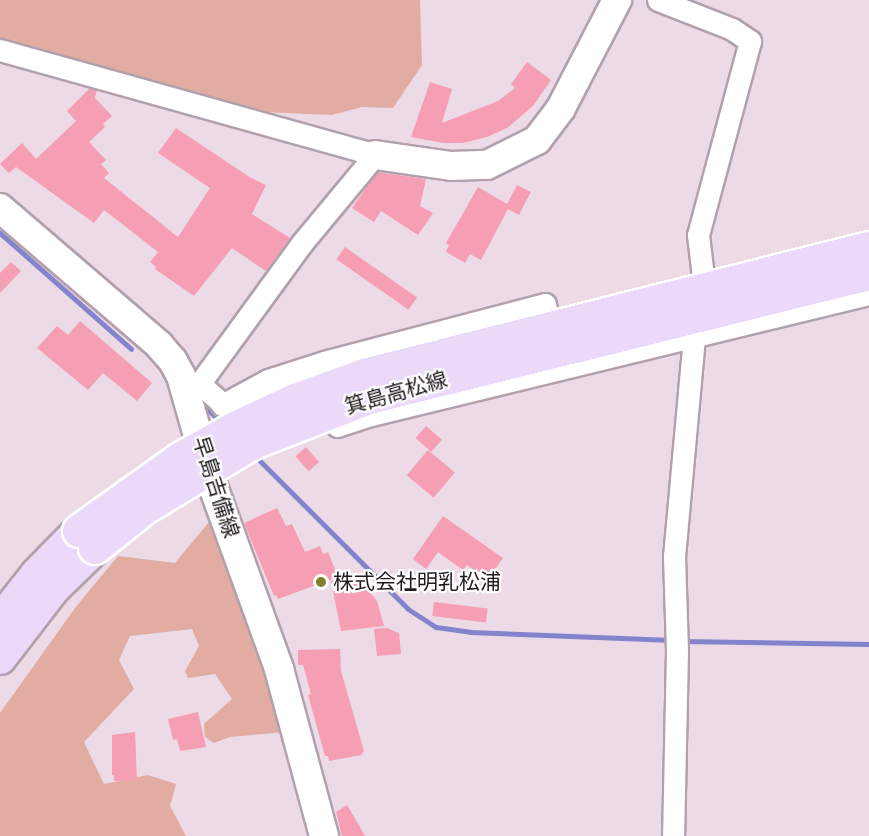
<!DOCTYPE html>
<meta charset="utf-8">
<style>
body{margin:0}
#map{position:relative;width:869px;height:836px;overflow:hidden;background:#ecdae6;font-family:Montserrat,"Noto Sans JP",sans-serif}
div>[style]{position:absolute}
.green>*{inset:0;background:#e2aca3}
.stream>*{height:5px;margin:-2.5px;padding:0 2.5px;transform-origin:2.5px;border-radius:2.5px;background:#8484cd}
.building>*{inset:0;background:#f69eb4;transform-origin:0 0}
.roads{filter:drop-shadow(2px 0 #b1a1ac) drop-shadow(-2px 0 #b1a1ac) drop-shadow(0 2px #b1a1ac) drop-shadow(0 -2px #b1a1ac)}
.street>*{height:21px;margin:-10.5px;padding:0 10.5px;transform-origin:10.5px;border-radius:10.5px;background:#fff}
.secondary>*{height:28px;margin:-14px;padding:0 14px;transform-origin:14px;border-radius:14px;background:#fff}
.primary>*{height:32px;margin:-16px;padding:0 16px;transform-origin:16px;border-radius:16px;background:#ebd9fa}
.bridges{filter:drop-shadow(2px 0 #fff) drop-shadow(-2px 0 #fff) drop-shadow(0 2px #fff) drop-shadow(0 -2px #fff)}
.primary-bridge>*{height:32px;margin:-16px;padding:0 16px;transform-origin:16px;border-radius:16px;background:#ebd9fa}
.dots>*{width:16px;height:16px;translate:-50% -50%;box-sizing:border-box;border:3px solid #fff;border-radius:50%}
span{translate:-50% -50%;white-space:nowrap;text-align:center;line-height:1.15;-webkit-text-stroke:4.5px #fff;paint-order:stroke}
.street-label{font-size:21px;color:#1f191d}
.poi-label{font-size:21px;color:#1f191d}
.left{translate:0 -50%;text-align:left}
</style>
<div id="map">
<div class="green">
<div style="clip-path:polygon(0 0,420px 0,422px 65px,393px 108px,362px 107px,332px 115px,262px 112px,0 39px)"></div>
<div style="clip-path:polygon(209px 522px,272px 678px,285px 732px,230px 737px,214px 743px,205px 737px,204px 724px,232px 699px,215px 674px,188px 678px,185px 671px,199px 646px,192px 629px,130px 636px,119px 660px,134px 689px,84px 742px,104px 784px,148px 775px,176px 784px,170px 806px,186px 836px,0 836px,0 713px,75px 608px,118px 556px,175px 563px)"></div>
</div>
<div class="stream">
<div style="left:0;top:233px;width:175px;rotate:41.5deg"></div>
<div style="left:205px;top:407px;width:25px;rotate:43deg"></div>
<div style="left:253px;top:454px;width:219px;rotate:45deg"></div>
<div style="left:408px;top:609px;width:33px;rotate:33deg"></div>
<div style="left:436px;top:627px;width:34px;rotate:8deg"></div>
<div style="left:470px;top:632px;width:202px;rotate:2.3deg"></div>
<div style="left:681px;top:641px;width:188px;rotate:0.9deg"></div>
</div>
<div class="building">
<div style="clip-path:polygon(527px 62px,551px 80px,533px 106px,507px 128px,487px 137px,463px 143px,443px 143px,411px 137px,430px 82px,452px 89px,442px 123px,498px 101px,515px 88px,511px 84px)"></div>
<div style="clip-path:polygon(90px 88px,97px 90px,95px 98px,112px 116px,103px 124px,105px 127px,89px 142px,106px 160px,101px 164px,109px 173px,104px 178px,178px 237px,210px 188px,158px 153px,176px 128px,251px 178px,266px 185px,252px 214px,290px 238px,266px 271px,232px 248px,194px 296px,155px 269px,156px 267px,150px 262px,158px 252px,104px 210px,94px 223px,16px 167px,9px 173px,0 164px,22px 143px,36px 159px,76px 121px,67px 111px)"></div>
<div style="clip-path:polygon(377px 172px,426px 179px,420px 206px,433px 213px,418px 235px,381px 211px,374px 222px,352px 208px)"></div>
<div style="clip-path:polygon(517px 185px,531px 192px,526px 201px,519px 215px,508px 209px,481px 260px,470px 254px,465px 263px,446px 252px,449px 245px,446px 243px,478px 187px,507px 204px)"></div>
<div style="left:345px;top:247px;width:88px;height:15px;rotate:35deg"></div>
<div style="clip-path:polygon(11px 262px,21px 271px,0 293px,0 273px)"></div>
<div style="clip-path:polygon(80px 321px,152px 383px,137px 401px,103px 373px,88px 390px,37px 348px,57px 326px,68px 335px)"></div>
<div style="left:426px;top:426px;width:21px;height:16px;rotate:41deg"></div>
<div style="left:306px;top:447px;width:20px;height:14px;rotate:49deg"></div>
<div style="left:428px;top:450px;width:35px;height:33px;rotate:40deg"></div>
<div style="clip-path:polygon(277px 508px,286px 526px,292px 524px,305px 552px,320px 546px,323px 554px,328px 552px,338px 577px,278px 599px,276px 595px,274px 596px,244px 523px)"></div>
<div style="clip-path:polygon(443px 516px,503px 558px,488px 579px,467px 565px,463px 570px,438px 552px,426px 569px,413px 559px)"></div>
<div style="clip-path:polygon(355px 575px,377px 601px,384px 626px,341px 631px,331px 581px)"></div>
<div style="left:434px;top:602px;width:54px;height:14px;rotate:7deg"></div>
<div style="clip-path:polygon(387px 628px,399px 633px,401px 654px,377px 656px,374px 629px)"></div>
<div style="clip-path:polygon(340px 649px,341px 671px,364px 751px,361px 755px,329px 761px,328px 756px,325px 756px,308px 695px,311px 694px,303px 665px,298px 665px,298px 650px)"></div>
<div style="clip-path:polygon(198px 712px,206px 747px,180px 751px,177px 739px,173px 740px,168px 719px)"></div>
<div style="clip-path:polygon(135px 732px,137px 780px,114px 781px,114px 775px,112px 775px,112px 735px)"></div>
<div style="clip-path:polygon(347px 805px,357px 822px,365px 836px,342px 836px,336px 812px)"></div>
</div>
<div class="roads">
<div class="street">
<div style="left:658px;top:0;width:79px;rotate:21.4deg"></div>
<div style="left:732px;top:29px;width:22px;rotate:34deg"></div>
<div style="left:750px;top:41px;width:201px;rotate:105deg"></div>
<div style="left:698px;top:235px;width:58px;rotate:83.1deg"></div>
<div style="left:705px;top:293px;width:45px;rotate:104deg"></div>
<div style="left:694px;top:337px;width:220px;rotate:95.2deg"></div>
<div style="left:674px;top:556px;width:94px;rotate:88.2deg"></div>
<div style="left:677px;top:650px;width:186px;rotate:91.2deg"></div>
<div style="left:0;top:50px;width:389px;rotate:15.6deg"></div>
<div style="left:375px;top:155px;width:114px;rotate:129.7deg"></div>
<div style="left:302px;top:243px;width:188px;rotate:126.1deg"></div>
<div style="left:199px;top:383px;width:72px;rotate:41.6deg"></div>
<div style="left:222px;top:405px;width:52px;rotate:-28.5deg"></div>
<div style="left:268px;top:380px;width:59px;rotate:-17.8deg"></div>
<div style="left:324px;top:362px;width:228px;rotate:-14.7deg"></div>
<div style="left:545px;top:304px;width:36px;rotate:79deg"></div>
<div style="left:337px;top:426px;width:36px;rotate:-18deg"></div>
<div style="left:371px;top:415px;width:512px;rotate:-13.66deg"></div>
</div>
<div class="secondary">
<div style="left:375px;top:155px;width:77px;rotate:8.2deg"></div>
<div style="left:451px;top:166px;width:36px;rotate:-2deg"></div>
<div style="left:487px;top:165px;width:56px;rotate:-26.6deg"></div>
<div style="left:537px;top:140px;width:40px;rotate:-53deg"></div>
<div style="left:561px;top:108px;width:122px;rotate:-62.6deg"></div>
<div style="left:0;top:208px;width:210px;rotate:40.7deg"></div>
<div style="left:159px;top:345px;width:21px;rotate:49deg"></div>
<div style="left:173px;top:361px;width:17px;rotate:62deg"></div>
<div style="left:181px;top:376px;width:106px;rotate:74.1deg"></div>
<div style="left:210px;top:478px;width:203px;rotate:70.1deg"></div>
<div style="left:279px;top:669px;width:173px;rotate:74.9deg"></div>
</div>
<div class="primary">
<div style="left:0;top:621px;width:60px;rotate:-51.8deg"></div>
<div style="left:37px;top:574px;width:60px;rotate:-45.7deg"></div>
<div style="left:0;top:658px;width:88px;rotate:-52.4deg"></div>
<div style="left:54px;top:588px;width:57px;rotate:-44.3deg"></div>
</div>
</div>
<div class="bridges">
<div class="primary-bridge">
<div style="left:79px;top:531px;width:124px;rotate:-35.5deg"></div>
<div style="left:180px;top:459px;width:65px;rotate:-29.3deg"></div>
<div style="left:237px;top:427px;width:64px;rotate:-25deg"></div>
<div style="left:295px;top:400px;width:73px;rotate:-19.9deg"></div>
<div style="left:364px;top:375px;width:521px;rotate:-14.12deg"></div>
<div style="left:95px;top:548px;width:64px;rotate:-38.7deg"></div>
<div style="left:145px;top:508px;width:124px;rotate:-31.1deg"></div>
<div style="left:251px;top:444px;width:127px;rotate:-21.3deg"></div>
<div style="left:369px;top:398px;width:515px;rotate:-13.93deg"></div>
</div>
</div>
<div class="dots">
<div style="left:321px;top:582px;background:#7e802a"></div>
</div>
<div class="street-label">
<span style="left:396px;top:393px;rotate:-16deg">箕島高松線</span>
<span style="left:216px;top:487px;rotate:72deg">早島吉備線</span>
</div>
<div class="poi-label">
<span class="left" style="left:333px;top:582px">株式会社明乳松浦</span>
</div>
</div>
